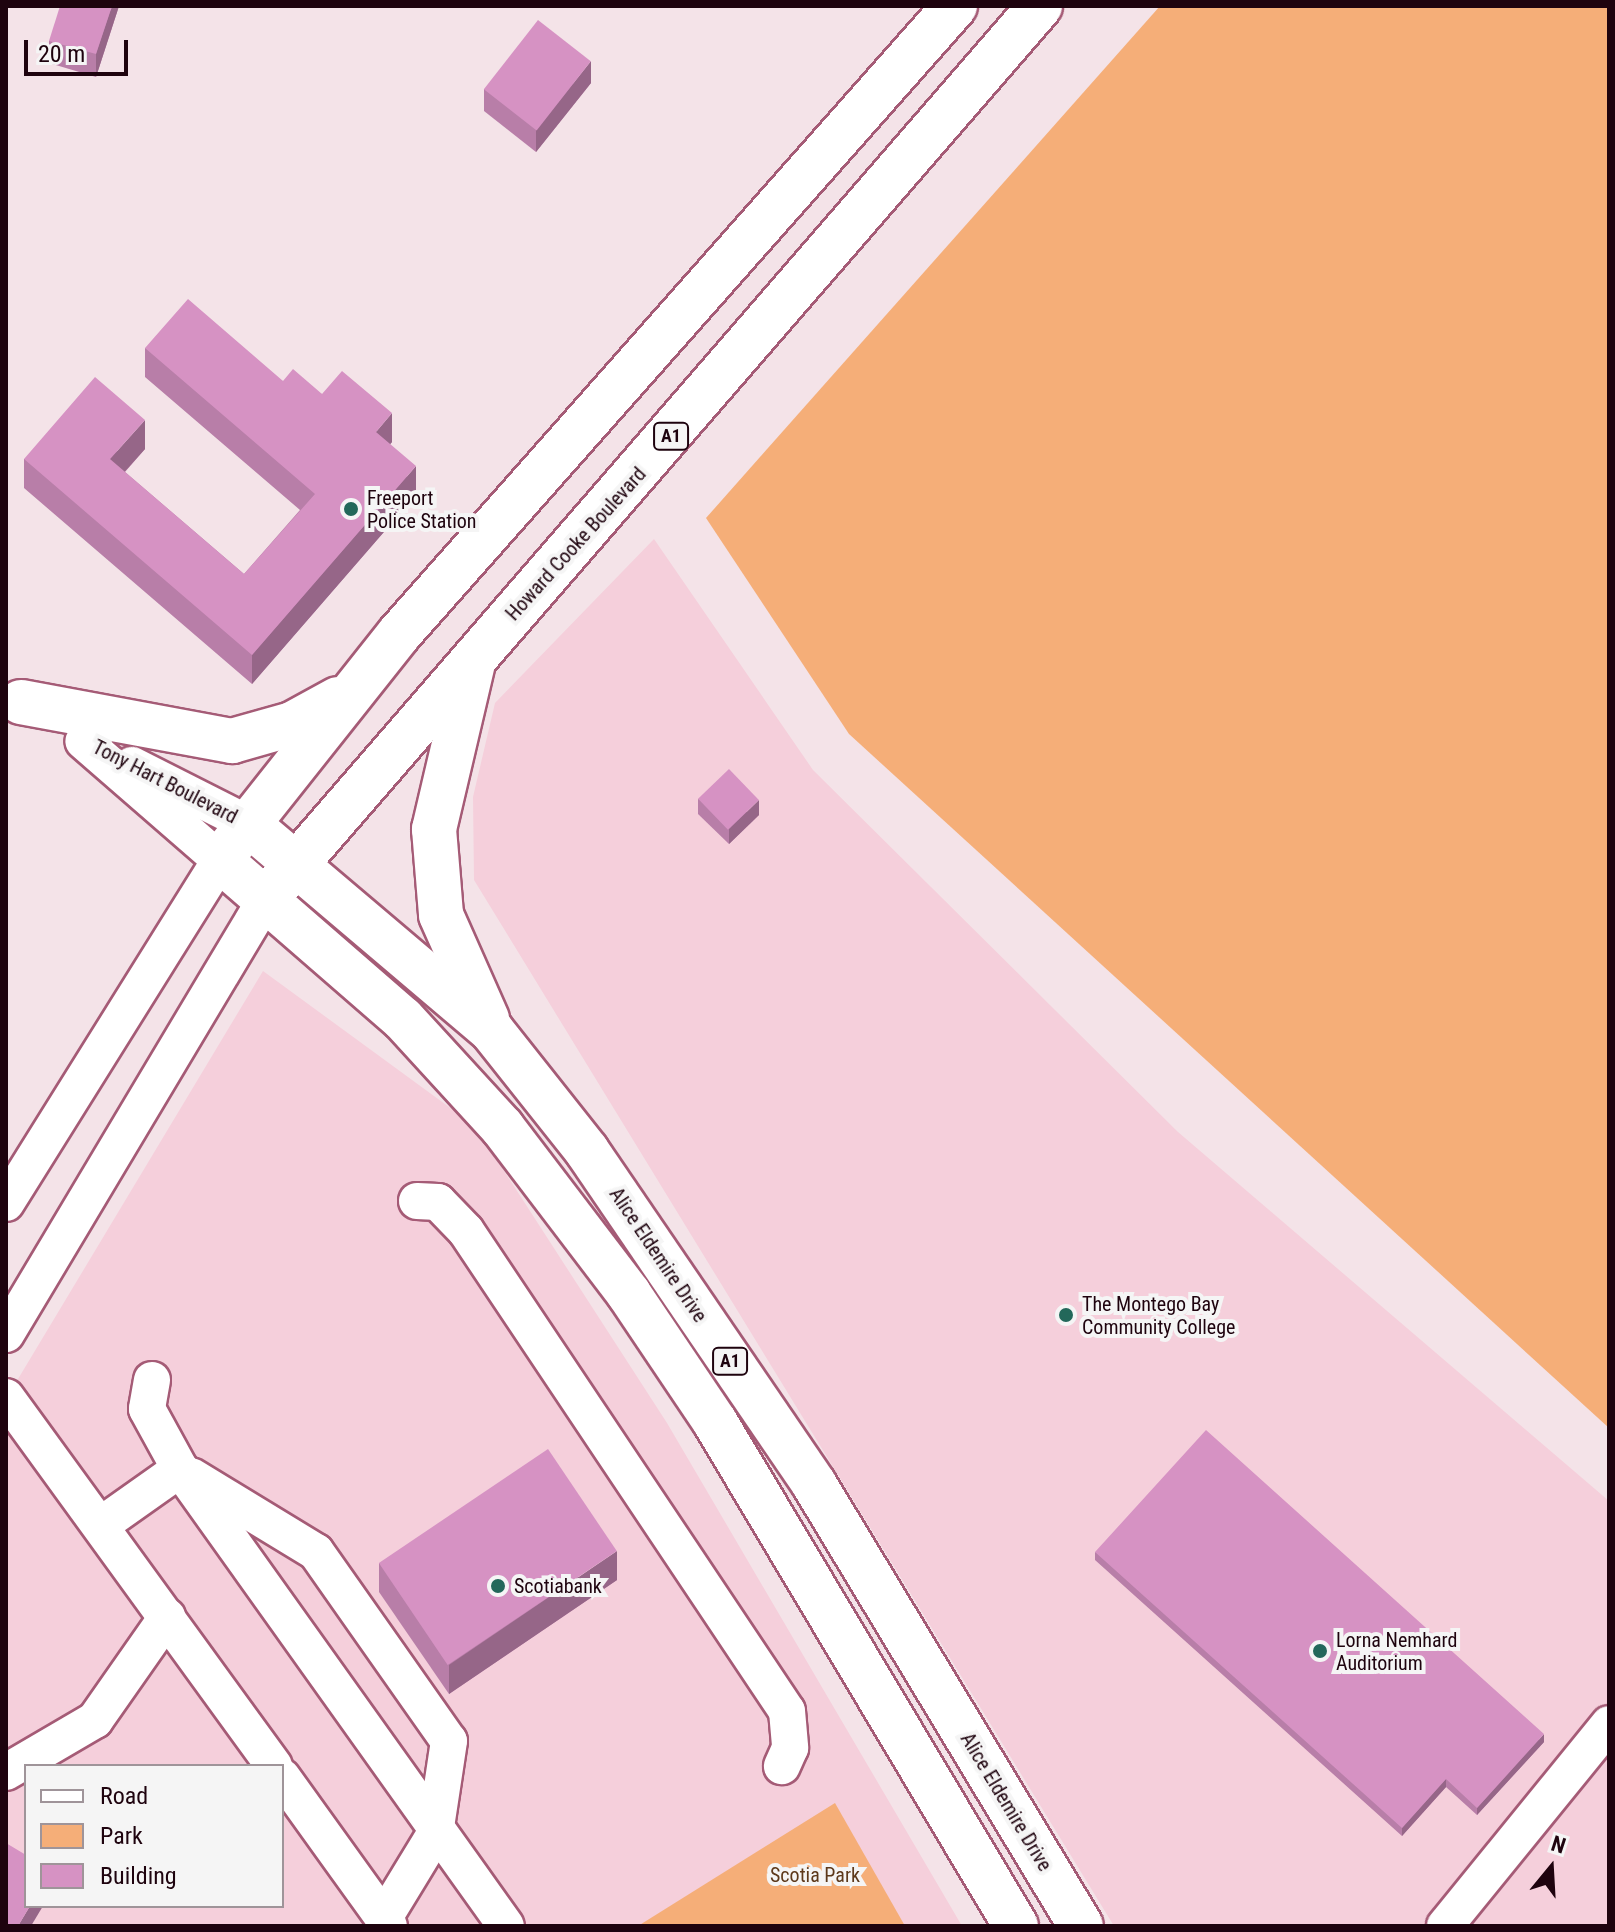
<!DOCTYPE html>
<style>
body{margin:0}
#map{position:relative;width:1615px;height:1932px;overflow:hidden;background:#f4e3e8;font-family:"Roboto Condensed",sans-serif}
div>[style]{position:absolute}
.built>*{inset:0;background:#f5cfdb}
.green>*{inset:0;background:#f5ae78}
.roads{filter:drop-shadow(2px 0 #a55b76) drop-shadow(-2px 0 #a55b76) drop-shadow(0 2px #a55b76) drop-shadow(0 -2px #a55b76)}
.minor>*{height:36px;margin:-18px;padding:0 18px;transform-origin:18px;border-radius:18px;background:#fff}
.major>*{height:44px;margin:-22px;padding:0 22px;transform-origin:22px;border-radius:22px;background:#fff}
.wall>*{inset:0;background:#b87ea8}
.shaded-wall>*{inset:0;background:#966688}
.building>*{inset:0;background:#d692c3;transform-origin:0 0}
.dots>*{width:22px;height:22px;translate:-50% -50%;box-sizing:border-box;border:4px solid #f5f5f5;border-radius:50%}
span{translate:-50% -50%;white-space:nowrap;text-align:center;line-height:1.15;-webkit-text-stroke:8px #f5f5f5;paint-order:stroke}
.shield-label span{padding:2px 6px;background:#f5f5f5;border:2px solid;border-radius:6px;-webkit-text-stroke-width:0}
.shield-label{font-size:18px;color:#1e030e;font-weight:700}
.poi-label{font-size:20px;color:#1e030e}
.left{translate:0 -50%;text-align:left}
.street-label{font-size:20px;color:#1e030e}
.park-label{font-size:20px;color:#5d391b}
.frame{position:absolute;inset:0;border:8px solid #1e030e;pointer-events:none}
.legend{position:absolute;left:24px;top:1764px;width:260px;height:144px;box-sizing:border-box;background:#f5f5f5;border:2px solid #9f9499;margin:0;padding:10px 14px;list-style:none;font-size:24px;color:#1e030e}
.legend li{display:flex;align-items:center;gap:16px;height:40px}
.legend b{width:40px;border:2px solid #9f9499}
.north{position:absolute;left:1511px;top:1828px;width:80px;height:80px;-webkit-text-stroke:6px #f5f5f5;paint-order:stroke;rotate:18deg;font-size:22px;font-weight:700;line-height:32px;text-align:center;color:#1e030e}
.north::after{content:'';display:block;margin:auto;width:28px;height:36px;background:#1e030e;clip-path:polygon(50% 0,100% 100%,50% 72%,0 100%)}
.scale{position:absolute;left:24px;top:40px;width:104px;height:36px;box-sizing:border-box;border:4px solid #1e030e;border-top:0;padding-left:10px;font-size:24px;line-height:28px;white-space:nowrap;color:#1e030e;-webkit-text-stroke:6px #f5f5f5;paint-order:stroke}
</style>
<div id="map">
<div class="built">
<div style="clip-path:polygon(654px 539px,813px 770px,1178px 1132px,1609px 1501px,1609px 1926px,1114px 1926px,474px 880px,473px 797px,495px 703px)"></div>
<div style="clip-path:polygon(evenodd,263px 971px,475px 1126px,667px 1423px,962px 1926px,6px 1926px,6px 1399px,263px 971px,26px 1766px,282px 1766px,282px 1906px,26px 1906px,26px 1766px)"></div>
</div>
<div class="green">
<div style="clip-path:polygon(1160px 6px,1609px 6px,1609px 1428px,849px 734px,706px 518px)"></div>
<div style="clip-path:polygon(835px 1803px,905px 1926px,638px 1926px)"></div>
</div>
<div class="roads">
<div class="minor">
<div style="left:132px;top:765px;width:129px;rotate:26.8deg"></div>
<div style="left:417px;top:1201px;width:21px;rotate:3deg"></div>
<div style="left:438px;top:1202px;width:40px;rotate:46deg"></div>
<div style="left:466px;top:1231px;width:577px;rotate:56.23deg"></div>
<div style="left:787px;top:1711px;width:37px;rotate:85deg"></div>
<div style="left:790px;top:1748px;width:20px;rotate:114deg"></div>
<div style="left:6px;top:1203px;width:404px;rotate:-58deg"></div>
<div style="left:220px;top:860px;width:181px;rotate:-139deg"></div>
<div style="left:6px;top:1334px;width:509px;rotate:-59.15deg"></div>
<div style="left:152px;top:1380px;width:29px;rotate:100deg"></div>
<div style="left:147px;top:1409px;width:68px;rotate:61.2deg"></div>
<div style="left:180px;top:1469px;width:561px;rotate:54.5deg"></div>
<div style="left:6px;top:1397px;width:456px;rotate:54deg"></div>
<div style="left:191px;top:1476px;width:146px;rotate:31.3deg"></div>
<div style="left:316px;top:1552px;width:231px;rotate:54.9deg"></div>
<div style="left:449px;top:1741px;width:94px;rotate:98.6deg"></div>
<div style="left:435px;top:1834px;width:98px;rotate:121.3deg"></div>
<div style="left:101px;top:1525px;width:97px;rotate:-35.3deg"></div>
<div style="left:6px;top:1772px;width:103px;rotate:-30.3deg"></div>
<div style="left:95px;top:1720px;width:126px;rotate:-55deg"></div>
<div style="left:282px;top:1777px;width:183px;rotate:54.3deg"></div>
<div style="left:1445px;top:1926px;width:260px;rotate:-50.9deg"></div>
</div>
<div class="major">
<div style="left:955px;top:6px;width:839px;rotate:131.52deg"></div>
<div style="left:399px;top:634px;width:288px;rotate:128.4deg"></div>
<div style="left:220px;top:860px;width:242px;rotate:41deg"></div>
<div style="left:403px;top:1019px;width:147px;rotate:47.5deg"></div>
<div style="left:502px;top:1127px;width:210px;rotate:52.7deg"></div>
<div style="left:629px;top:1294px;width:154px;rotate:56.1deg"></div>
<div style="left:715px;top:1422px;width:587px;rotate:59.15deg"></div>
<div style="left:473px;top:663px;width:171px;rotate:103.2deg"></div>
<div style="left:434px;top:829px;width:86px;rotate:85.3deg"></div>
<div style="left:441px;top:915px;width:114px;rotate:66.1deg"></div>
<div style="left:21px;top:702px;width:215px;rotate:10.5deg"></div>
<div style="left:232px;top:741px;width:62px;rotate:-15.8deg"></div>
<div style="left:292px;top:724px;width:52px;rotate:-28.5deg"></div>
<div style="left:247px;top:823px;width:321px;rotate:40.3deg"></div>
<div style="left:492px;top:1031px;width:153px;rotate:51.6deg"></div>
<div style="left:587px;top:1151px;width:403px;rotate:55.7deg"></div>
<div style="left:814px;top:1484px;width:516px;rotate:58.86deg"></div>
<div style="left:279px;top:884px;width:1162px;rotate:-49.08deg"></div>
</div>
</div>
<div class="wall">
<div style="clip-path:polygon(119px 6px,96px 77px,49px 63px,49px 41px)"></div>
<div style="clip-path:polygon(591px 83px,536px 152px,484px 111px,484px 89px)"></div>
<div style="clip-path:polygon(145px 348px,283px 381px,322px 394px,392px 442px,390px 444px,416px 495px,252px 684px,24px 488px,24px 459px,145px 449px,125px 472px,244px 574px,300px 510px,145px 377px)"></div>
<div style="clip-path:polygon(698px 799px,759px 815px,729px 844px,698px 814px)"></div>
<div style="clip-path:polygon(1095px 1552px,1544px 1742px,1477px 1815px,1446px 1787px,1402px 1836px,1095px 1560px)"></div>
<div style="clip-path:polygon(379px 1563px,617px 1580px,449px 1694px,379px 1592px)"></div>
</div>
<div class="shaded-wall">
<div style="clip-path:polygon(112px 6px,119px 6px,96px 77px,96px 54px)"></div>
<div style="clip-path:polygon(591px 61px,591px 83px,536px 152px,536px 130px)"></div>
<div style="clip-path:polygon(392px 413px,392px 442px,376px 461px,376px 432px)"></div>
<div style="clip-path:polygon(145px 420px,145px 449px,110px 488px,110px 459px)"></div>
<div style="clip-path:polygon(416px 466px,416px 495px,252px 684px,252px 655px)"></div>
<div style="clip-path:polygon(759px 800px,759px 815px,729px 844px,729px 829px)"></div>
<div style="clip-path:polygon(617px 1551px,617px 1580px,449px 1694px,449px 1665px)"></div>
<div style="clip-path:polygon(1544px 1734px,1544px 1742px,1477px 1815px,1477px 1808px)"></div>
<div style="clip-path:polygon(1446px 1779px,1446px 1787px,1402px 1836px,1402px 1828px)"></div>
<div style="clip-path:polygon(30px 1906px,43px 1906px,31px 1926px,18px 1926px)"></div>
</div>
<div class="building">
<div style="clip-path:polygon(60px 6px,112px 6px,96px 54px,49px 41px)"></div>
<div style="left:538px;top:20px;width:67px;height:88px;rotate:38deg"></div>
<div style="clip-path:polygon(188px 299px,283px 381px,293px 369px,322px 394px,342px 371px,392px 413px,376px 432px,416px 466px,252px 655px,24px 459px,95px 377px,145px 420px,110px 459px,244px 574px,315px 494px,145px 348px)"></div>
<div style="left:729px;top:769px;width:43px;height:43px;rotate:46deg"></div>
<div style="clip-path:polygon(1206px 1430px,1544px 1734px,1477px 1808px,1446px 1779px,1402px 1828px,1095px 1552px)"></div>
<div style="left:548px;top:1449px;width:123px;height:204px;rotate:56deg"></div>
<div style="clip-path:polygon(6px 1843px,26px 1855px,26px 1906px,30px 1906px,18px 1926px,6px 1926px)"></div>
</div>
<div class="dots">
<div style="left:351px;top:509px;background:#23685a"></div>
<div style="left:1066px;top:1315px;background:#23685a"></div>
<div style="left:498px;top:1586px;background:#23685a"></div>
<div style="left:1320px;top:1651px;background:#23685a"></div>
</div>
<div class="shield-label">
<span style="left:671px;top:436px">A1</span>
<span style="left:730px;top:1361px">A1</span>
</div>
<div class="poi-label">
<span class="left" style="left:367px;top:510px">Freeport<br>Police Station</span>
<span class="left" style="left:1082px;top:1316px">The Montego Bay<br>Community College</span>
<span class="left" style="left:514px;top:1586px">Scotiabank</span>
<span class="left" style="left:1336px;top:1652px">Lorna Nemhard<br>Auditorium</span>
</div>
<div class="street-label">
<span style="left:576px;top:544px;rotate:-48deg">Howard Cooke Boulevard</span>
<span style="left:165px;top:782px;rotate:27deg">Tony Hart Boulevard</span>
<span style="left:658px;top:1255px;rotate:56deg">Alice Eldemire Drive</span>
<span style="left:1006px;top:1802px;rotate:59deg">Alice Eldemire Drive</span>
</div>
<div class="park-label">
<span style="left:815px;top:1875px">Scotia Park</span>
</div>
<div class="frame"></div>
<ul class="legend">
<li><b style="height:10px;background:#fff"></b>Road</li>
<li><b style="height:22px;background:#f5ae78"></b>Park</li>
<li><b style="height:22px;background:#d692c3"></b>Building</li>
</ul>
<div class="north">N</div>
<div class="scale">20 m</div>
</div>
